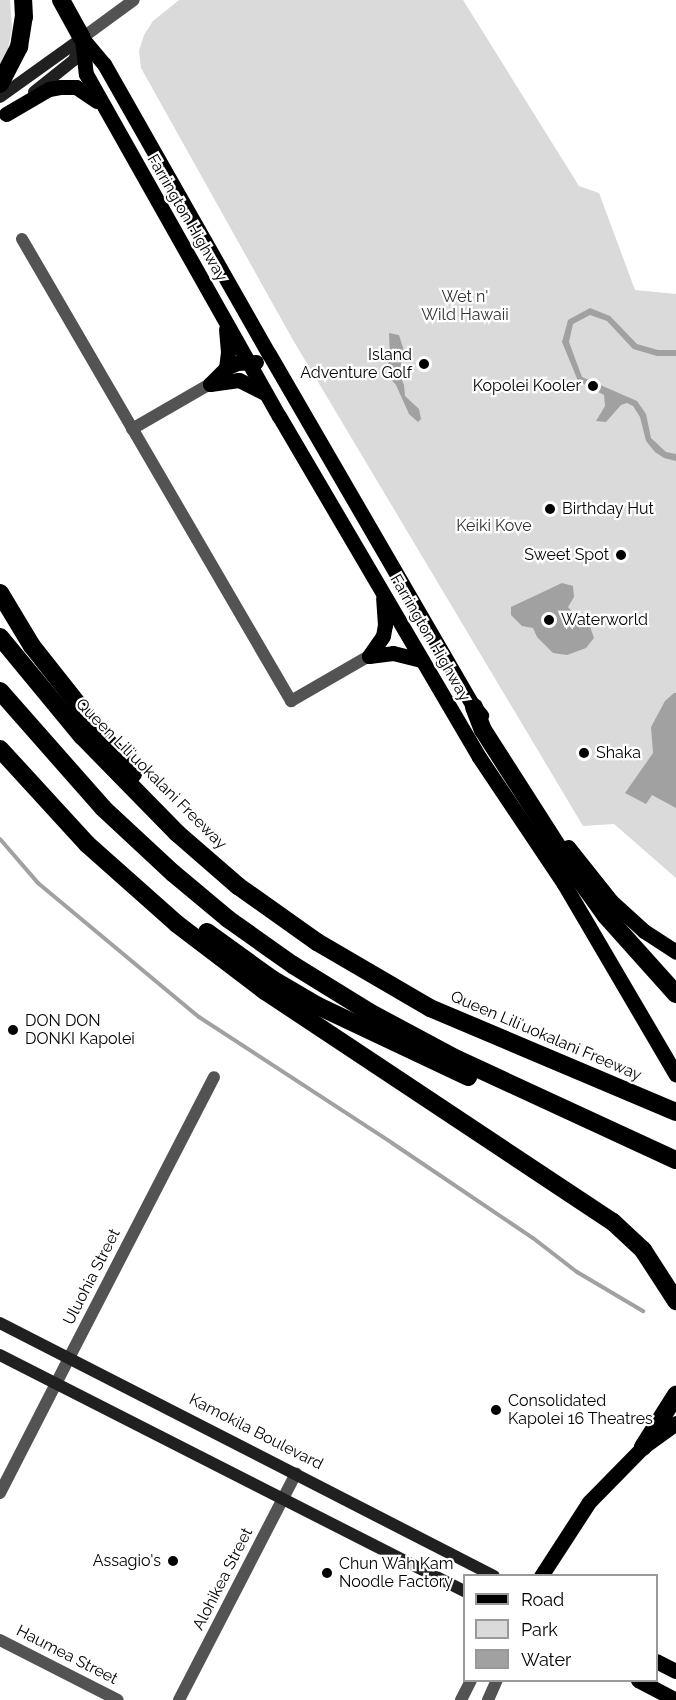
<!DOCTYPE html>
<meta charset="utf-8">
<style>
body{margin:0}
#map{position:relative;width:676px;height:1700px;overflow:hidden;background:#fff;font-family:Raleway,sans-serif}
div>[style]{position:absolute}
.green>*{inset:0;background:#dadada}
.water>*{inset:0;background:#a1a1a1}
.stream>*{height:4px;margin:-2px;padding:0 2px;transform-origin:2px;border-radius:2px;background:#a1a1a1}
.minor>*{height:12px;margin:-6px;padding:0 6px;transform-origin:6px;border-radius:6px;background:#535353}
.tertiary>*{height:12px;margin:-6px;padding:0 6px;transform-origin:6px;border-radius:6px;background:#535353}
.secondary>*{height:12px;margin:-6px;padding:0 6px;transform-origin:6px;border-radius:6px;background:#202020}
.primary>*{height:15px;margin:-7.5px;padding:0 7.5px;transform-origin:7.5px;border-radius:7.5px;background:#000}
.motorway>*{height:18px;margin:-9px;padding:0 9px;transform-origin:9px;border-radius:9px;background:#000}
.dots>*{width:16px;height:16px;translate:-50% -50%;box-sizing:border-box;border:3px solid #fff;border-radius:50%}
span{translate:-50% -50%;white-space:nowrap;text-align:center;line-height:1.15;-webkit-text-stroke:4.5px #fff;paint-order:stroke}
.street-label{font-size:16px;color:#000}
.park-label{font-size:16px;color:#313131}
.poi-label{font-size:16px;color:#000}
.right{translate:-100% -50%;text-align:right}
.left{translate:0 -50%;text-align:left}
.legend{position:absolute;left:463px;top:1574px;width:195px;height:108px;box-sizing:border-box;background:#fff;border:2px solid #999;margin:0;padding:8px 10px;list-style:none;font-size:18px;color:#000}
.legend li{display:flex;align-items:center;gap:12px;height:30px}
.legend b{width:30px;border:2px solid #999}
</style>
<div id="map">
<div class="green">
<div style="clip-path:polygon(0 0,10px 0,12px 28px,6px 60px,0 74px)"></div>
<div style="clip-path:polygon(179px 0,463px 0,579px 186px,599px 193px,635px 290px,676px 294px,676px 878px,614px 824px,583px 826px,293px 340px,141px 68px,139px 51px,144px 35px,153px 21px)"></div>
</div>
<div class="water">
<div style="clip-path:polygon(590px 308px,610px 316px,637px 344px,658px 350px,676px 350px,676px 356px,657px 356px,633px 349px,607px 321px,590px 315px,573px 324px,569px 342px,582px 377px,637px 401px,646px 414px,651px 438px,666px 452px,676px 454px,676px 461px,664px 458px,655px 452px,646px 441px,640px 417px,633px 406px,627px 403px,621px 405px,606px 422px,596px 421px,605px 406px,604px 395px,578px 381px,562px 342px,568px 320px)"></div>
<div style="clip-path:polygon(389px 333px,399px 335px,404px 351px,399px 373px,404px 385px,405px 396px,419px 409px,421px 419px,418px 422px,409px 414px,396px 385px,384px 372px,390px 359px)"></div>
<div style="clip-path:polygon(562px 583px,573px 586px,574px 597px,568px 607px,576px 616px,589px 624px,594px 638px,586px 648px,567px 655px,553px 653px,537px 637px,533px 628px,522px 626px,511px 615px,511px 607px)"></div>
<div style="clip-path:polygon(674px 693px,676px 693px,676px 808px,652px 795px,646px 804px,625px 793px,653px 753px,651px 727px,665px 701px)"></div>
</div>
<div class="stream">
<div style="left:0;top:839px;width:58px;rotate:49.2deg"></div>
<div style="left:38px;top:883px;width:209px;rotate:39.8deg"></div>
<div style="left:199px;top:1017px;width:230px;rotate:33.1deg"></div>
<div style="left:392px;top:1143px;width:170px;rotate:34deg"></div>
<div style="left:533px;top:1238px;width:56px;rotate:37.7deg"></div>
<div style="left:577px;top:1272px;width:77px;rotate:30.6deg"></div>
</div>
<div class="minor">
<div style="left:82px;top:38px;width:64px;rotate:-36.2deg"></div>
<div style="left:22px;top:239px;width:535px;rotate:59.79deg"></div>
<div style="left:291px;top:701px;width:90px;rotate:-30deg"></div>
<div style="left:132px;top:429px;width:90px;rotate:-30deg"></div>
<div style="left:69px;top:1358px;width:316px;rotate:-62.7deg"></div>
<div style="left:0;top:1640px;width:132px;rotate:27deg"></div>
<div style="left:179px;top:1700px;width:255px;rotate:-62.7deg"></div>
</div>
<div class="tertiary">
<div style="left:0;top:1493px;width:152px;rotate:-62.9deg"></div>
<div style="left:461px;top:1700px;width:22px;rotate:-63deg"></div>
<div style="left:488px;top:1700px;width:22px;rotate:-66deg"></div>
</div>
<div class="secondary">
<div style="left:34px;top:92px;width:51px;rotate:-38.7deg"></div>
<div style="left:74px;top:60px;width:22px;rotate:-68deg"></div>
<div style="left:0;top:97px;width:101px;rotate:-35.7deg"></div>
<div style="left:0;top:1323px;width:555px;rotate:27.12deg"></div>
<div style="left:0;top:1355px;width:521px;rotate:26.96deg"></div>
</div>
<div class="primary">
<div style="left:82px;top:38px;width:36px;rotate:84deg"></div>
<div style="left:86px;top:74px;width:393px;rotate:60.6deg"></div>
<div style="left:279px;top:416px;width:395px;rotate:59.6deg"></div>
<div style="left:479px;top:757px;width:153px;rotate:56.2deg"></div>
<div style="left:564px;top:884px;width:221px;rotate:59.6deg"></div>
<div style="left:82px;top:38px;width:34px;rotate:50deg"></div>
<div style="left:104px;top:64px;width:334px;rotate:60.4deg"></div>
<div style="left:269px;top:354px;width:408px;rotate:59.9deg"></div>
<div style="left:474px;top:707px;width:11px;rotate:49deg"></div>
<div style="left:6px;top:114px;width:50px;rotate:-30.2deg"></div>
<div style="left:49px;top:89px;width:11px;rotate:-10deg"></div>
<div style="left:60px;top:87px;width:16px"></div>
<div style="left:76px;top:87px;width:25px;rotate:34deg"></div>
<div style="left:226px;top:329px;width:23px;rotate:85deg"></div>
<div style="left:228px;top:352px;width:16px;rotate:97deg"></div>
<div style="left:210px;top:384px;width:23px;rotate:-45deg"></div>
<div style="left:226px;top:368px;width:12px;rotate:-24deg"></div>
<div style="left:237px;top:363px;width:19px;rotate:-3deg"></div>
<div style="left:210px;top:384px;width:29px;rotate:-8deg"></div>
<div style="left:239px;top:380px;width:30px;rotate:27deg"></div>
<div style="left:369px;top:656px;width:24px;rotate:-55deg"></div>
<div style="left:383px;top:636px;width:11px;rotate:-80deg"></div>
<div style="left:385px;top:625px;width:27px;rotate:-94deg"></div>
<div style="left:369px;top:656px;width:24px;rotate:-7deg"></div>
<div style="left:393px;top:653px;width:30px;rotate:14deg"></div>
<div style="left:568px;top:847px;width:69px;rotate:51.5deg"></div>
<div style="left:611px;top:901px;width:45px;rotate:42.3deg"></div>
<div style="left:644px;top:931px;width:38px;rotate:33deg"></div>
<div style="left:541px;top:1576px;width:88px;rotate:-57deg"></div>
<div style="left:589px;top:1502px;width:77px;rotate:-45.5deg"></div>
<div style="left:643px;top:1447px;width:41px;rotate:-36deg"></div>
<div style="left:656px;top:1661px;width:22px;rotate:27deg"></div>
<div style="left:638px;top:1680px;width:43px;rotate:27.8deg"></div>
</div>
<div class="motorway">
<div style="left:61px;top:0;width:43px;rotate:61.1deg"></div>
<div style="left:0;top:84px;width:42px;rotate:-62.8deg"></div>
<div style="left:19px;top:47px;width:30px;rotate:-81deg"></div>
<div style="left:24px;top:17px;width:17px;rotate:-93deg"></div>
<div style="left:0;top:593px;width:62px;rotate:58.9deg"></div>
<div style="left:32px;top:646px;width:163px;rotate:51.7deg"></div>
<div style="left:0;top:637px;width:129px;rotate:50.4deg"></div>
<div style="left:82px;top:736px;width:136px;rotate:45.6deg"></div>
<div style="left:177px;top:833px;width:81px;rotate:41deg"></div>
<div style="left:238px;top:886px;width:97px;rotate:35.3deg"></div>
<div style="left:317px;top:942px;width:131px;rotate:30.3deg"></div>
<div style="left:430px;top:1008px;width:267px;rotate:22.9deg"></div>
<div style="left:0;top:691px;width:156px;rotate:48.6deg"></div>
<div style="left:103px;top:808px;width:96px;rotate:42.9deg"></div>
<div style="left:173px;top:873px;width:72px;rotate:39.9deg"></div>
<div style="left:228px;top:919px;width:80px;rotate:35.3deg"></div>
<div style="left:293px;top:965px;width:89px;rotate:31.7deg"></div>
<div style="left:369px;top:1012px;width:100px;rotate:28.1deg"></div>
<div style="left:457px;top:1059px;width:241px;rotate:24.8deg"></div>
<div style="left:474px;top:707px;width:25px;rotate:69deg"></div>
<div style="left:483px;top:730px;width:158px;rotate:57.4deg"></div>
<div style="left:568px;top:863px;width:65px;rotate:54.4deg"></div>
<div style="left:606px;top:916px;width:105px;rotate:48.1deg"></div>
<div style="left:0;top:749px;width:129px;rotate:47.5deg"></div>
<div style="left:87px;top:844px;width:120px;rotate:41.6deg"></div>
<div style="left:177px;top:924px;width:111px;rotate:37.3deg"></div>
<div style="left:265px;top:991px;width:418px;rotate:33.6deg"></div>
<div style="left:613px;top:1222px;width:41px;rotate:43deg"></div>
<div style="left:643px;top:1250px;width:61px;rotate:57.1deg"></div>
<div style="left:207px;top:932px;width:80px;rotate:35.9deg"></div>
<div style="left:272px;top:979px;width:53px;rotate:30.4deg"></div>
<div style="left:318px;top:1006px;width:166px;rotate:25.3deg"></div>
<div style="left:643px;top:1447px;width:62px;rotate:-57.6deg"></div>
</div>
<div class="dots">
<div style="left:424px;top:364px;background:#000"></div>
<div style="left:593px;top:386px;background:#000"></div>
<div style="left:550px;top:509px;background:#000"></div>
<div style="left:621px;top:555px;background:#000"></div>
<div style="left:549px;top:620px;background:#000"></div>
<div style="left:584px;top:753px;background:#000"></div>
<div style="left:13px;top:1030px;background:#000"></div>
<div style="left:496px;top:1410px;background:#000"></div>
<div style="left:173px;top:1561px;background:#000"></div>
<div style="left:327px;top:1573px;background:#000"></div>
</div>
<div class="street-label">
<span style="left:187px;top:218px;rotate:60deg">Farrington Highway</span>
<span style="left:430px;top:638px;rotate:60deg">Farrington Highway</span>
<span style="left:151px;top:774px;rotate:45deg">Queen Liliʻuokalani Freeway</span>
<span style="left:546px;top:1036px;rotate:23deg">Queen Liliʻuokalani Freeway</span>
<span style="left:92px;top:1277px;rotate:-63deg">Uluohia Street</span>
<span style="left:256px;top:1432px;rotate:27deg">Kamokila Boulevard</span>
<span style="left:223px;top:1579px;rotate:-63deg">Alohikea Street</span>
<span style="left:67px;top:1655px;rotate:27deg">Haumea Street</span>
</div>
<div class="park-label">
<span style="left:465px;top:306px">Wet n'<br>Wild Hawaii</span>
<span style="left:494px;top:526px">Keiki Kove</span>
</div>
<div class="poi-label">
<span class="right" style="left:412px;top:364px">Island<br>Adventure Golf</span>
<span class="right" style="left:581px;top:386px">Kopolei Kooler</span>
<span class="left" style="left:562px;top:509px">Birthday Hut</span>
<span class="right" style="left:609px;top:555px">Sweet Spot</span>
<span class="left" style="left:561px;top:620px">Waterworld</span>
<span class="left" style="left:596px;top:753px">Shaka</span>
<span class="left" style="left:25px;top:1030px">DON DON<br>DONKI Kapolei</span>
<span class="left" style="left:508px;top:1410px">Consolidated<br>Kapolei 16 Theatres</span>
<span class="right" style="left:161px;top:1561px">Assagio's</span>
<span class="left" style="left:339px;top:1573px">Chun Wah Kam<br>Noodle Factory</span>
</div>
<ul class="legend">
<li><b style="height:8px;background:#000"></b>Road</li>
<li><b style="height:16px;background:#dadada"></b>Park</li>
<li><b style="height:16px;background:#a1a1a1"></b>Water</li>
</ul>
</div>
